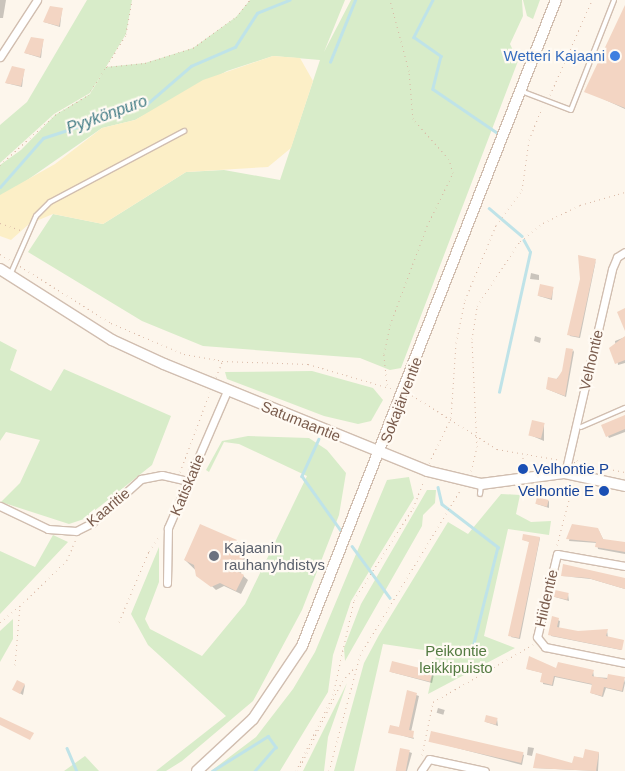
<!DOCTYPE html>
<meta charset="utf-8">
<style>
body{margin:0}
#map{position:relative;width:625px;height:771px;overflow:hidden;background:#fdf6ec;font-family:Helvetica,sans-serif}
div>[style]{position:absolute}
.green>*{inset:0;background:#d8ecc9}
.sand>*{inset:0;background:#fcefc7}
.shadow>*{inset:0;background:#0003;transform-origin:0 0}
.stream>*{height:2.5px;margin:-1.25px;padding:0 1.25px;transform-origin:1.25px;border-radius:1.25px;background:#bfe3e8}
.building>*{inset:0;background:#f3d5c3;transform-origin:0 0}
.path>*{height:1px;margin-top:-0.5px;transform-origin:0;background:repeating-linear-gradient(90deg,#d9b8a5 0 1px,transparent 0 5px)}
.roads{filter:drop-shadow(1px 0 #d1beb0) drop-shadow(-1px 0 #d1beb0) drop-shadow(0 1px #d1beb0) drop-shadow(0 -1px #d1beb0)}
.lane>*{height:4px;margin:-2px;padding:0 2px;transform-origin:2px;border-radius:2px;background:#fff}
.street>*{height:7px;margin:-3.5px;padding:0 3.5px;transform-origin:3.5px;border-radius:3.5px;background:#fff}
.secondary>*{height:10px;margin:-5px;padding:0 5px;transform-origin:5px;border-radius:5px;background:#fff}
.dots>*{width:14px;height:14px;translate:-50% -50%;box-sizing:border-box;border:2px solid #fffaf3;border-radius:50%}
span{translate:-50% -50%;white-space:nowrap;text-align:center;line-height:1.15;-webkit-text-stroke:4.5px #fffaf3;paint-order:stroke}
.shop-label{font-size:15px;color:#366cbe}
.right{translate:-100% -50%;text-align:right}
.street-label{font-size:15px;color:#7a5c4d}
.transit-label{font-size:15px;color:#164399}
.left{translate:0 -50%;text-align:left}
.worship-label{font-size:15px;color:#5b616d}
.park-label{font-size:15px;color:#537a41}
.water-label{font-size:16px;color:#437c86;font-style:italic}
</style>
<div id="map">
<div class="green">
<div style="clip-path:polygon(87px 0,132px 0,126px 34px,106px 67px,145px 63px,193px 48px,236px 17px,250px 0,345px 0,324px 52px,351px 0,522px 0,523px 16px,510px 44px,518px 61px,401px 368px,390px 370px,360px 358px,203px 346px,142px 321px,28px 252px,53px 214px,103px 224px,186px 172px,224px 170px,280px 180px,320px 60px,273px 56px,227px 71px,135px 120px,102px 128px,0 199px,0 165px,21px 150px,55px 115px,90px 94px,103px 72px,90px 93px,54px 114px,0 163px,0 125px,27px 102px)"></div>
<div style="clip-path:polygon(523px 0,540px 0,533px 19px,527px 16px)"></div>
<div style="clip-path:polygon(0 341px,17px 350px,10px 370px,51px 391px,64px 369px,171px 416px,152px 465px,84px 519px,69px 524px,1px 502px,20px 483px,40px 440px,6px 432px,0 441px)"></div>
<div style="clip-path:polygon(312px 371px,373px 388px,383px 400px,371px 421px,358px 424px,324px 416px,227px 379px,225px 372px)"></div>
<div style="clip-path:polygon(248px 436px,309px 438px,327px 450px,346px 473px,339px 515px,302px 610px,253px 701px,182px 761px,166px 771px,156px 771px,226px 716px,148px 645px,131px 614px,159px 547px,159px 582px,145px 619px,150px 629px,202px 656px,245px 604px,307px 476px,239px 444px,224px 442px,209px 472px,206px 470px,222px 441px)"></div>
<div style="clip-path:polygon(409px 477px,414px 498px,351px 601px,333px 655px,328px 692px,280px 771px,211px 771px,256px 737px,293px 689px,315px 652px,387px 480px)"></div>
<div style="clip-path:polygon(427px 490px,436px 490px,435px 503px,423px 515px,422px 526px,345px 661px,344px 648px,361px 604px)"></div>
<div style="clip-path:polygon(501px 494px,520px 495px,516px 514px,531px 522px,551px 521px,549px 535px,508px 529px,484px 636px,515px 648px,428px 694px,437px 652px,383px 644px,354px 771px,334px 771px,364px 663px,379px 635px,448px 522px,468px 534px)"></div>
<div style="clip-path:polygon(53px 535px,68px 542px,0 614px,0 551px,35px 567px)"></div>
<div style="clip-path:polygon(13px 619px,13px 639px,0 662px,0 631px)"></div>
<div style="clip-path:polygon(347px 683px,328px 737px,324px 771px,303px 771px)"></div>
<div style="clip-path:polygon(85px 756px,99px 771px,64px 771px)"></div>
</div>
<div class="sand">
<div style="clip-path:polygon(273px 56px,300px 58px,313px 81px,291px 148px,268px 167px,186px 172px,103px 224px,53px 214px,29px 224px,11px 240px,0 236px,0 195px,55px 164px,102px 128px,135px 120px,203px 80px)"></div>
</div>
<div class="shadow">
<div style="clip-path:polygon(0 0,6px 0,3px 18px,0 18px)"></div>
<div style="clip-path:polygon(625px 8px,625px 109px,586px 91px,601px 57px,605px 58px)"></div>
<div style="clip-path:polygon(62px 9px,60px 27px,44px 22px)"></div>
<div style="clip-path:polygon(43px 41px,41px 58px,25px 53px)"></div>
<div style="clip-path:polygon(24px 70px,22px 87px,6px 83px)"></div>
<div style="clip-path:polygon(596px 260px,580px 338px,570px 336px,569px 334px)"></div>
<div style="clip-path:polygon(531px 273px,539px 275px,539px 280px,530px 279px)"></div>
<div style="clip-path:polygon(553px 288px,552px 300px,539px 296px)"></div>
<div style="clip-path:polygon(535px 336px,541px 338px,540px 343px,534px 341px)"></div>
<div style="clip-path:polygon(625px 337px,625px 363px,618px 365px,615px 341px)"></div>
<div style="clip-path:polygon(573px 350px,574px 352px,566px 397px,547px 389px,563px 372px)"></div>
<div style="clip-path:polygon(625px 416px,625px 432px,609px 438px,603px 426px)"></div>
<div style="clip-path:polygon(544px 424px,544px 441px,530px 435px)"></div>
<div style="clip-path:polygon(549px 501px,549px 508px,537px 504px)"></div>
<div style="clip-path:polygon(572px 525px,599px 531px,604px 541px,625px 544px,625px 554px,598px 549px,597px 543px,569px 541px)"></div>
<div style="clip-path:polygon(540px 538px,520px 639px,511px 637px,530px 542px,524px 540px)"></div>
<div style="clip-path:polygon(236px 541px,240px 545px,236px 553px,242px 552px,248px 563px,242px 565px,241px 574px,248px 580px,241px 594px,224px 586px,216px 590px,185px 560px)"></div>
<div style="clip-path:polygon(562px 576px,625px 579px,625px 589px,591px 579px)"></div>
<div style="clip-path:polygon(568px 594px,569px 601px,555px 597px)"></div>
<div style="clip-path:polygon(553px 618px,560px 621px,559px 628px,578px 633px,607px 630px,608px 638px,622px 641px,621px 650px,551px 636px)"></div>
<div style="clip-path:polygon(527px 669px,593px 671px,594px 677px,624px 679px,625px 683px,623px 692px,606px 688px,603px 697px,591px 693px,593px 685px,555px 677px,553px 686px,543px 684px,543px 673px)"></div>
<div style="clip-path:polygon(391px 672px,432px 672px,434px 674px,432px 683px)"></div>
<div style="clip-path:polygon(25px 685px,23px 695px,14px 690px)"></div>
<div style="clip-path:polygon(408px 692px,419px 696px,411px 732px,414px 739px,390px 732px,399px 729px)"></div>
<div style="left:438px;top:708px;width:7px;height:5px;rotate:16deg"></div>
<div style="clip-path:polygon(497px 719px,498px 726px,486px 722px)"></div>
<div style="clip-path:polygon(430px 741px,522px 754px,524px 755px,522px 765px)"></div>
<div style="clip-path:polygon(528px 747px,534px 748px,532px 756px,527px 755px)"></div>
<div style="clip-path:polygon(401px 749px,412px 753px,407px 771px,396px 771px)"></div>
<div style="clip-path:polygon(599px 753px,598px 771px,534px 768px,573px 764px)"></div>
</div>
<div class="stream">
<div style="left:433px;top:0;width:42px;rotate:117.2deg"></div>
<div style="left:414px;top:37px;width:33px;rotate:35deg"></div>
<div style="left:441px;top:56px;width:34px;rotate:104deg"></div>
<div style="left:433px;top:89px;width:76px;rotate:34.3deg"></div>
<div style="left:330px;top:62px;width:67px;rotate:-68deg"></div>
<div style="left:0;top:187px;width:65px;rotate:-48.7deg"></div>
<div style="left:43px;top:138px;width:109px;rotate:-18.1deg"></div>
<div style="left:147px;top:104px;width:58px;rotate:-40.8deg"></div>
<div style="left:191px;top:66px;width:48px;rotate:-23.4deg"></div>
<div style="left:235px;top:47px;width:40px;rotate:-57.1deg"></div>
<div style="left:257px;top:13px;width:35px;rotate:-22deg"></div>
<div style="left:489px;top:208px;width:43px;rotate:40.3deg"></div>
<div style="left:499px;top:392px;width:143px;rotate:-77.5deg"></div>
<div style="left:530px;top:252px;width:13px;rotate:-119deg"></div>
<div style="left:319px;top:439px;width:41px;rotate:114.7deg"></div>
<div style="left:302px;top:476px;width:69px;rotate:54.5deg"></div>
<div style="left:438px;top:487px;width:17px;rotate:77deg"></div>
<div style="left:442px;top:504px;width:71px;rotate:37.5deg"></div>
<div style="left:498px;top:547px;width:103px;rotate:104deg"></div>
<div style="left:352px;top:546px;width:64px;rotate:53.8deg"></div>
<div style="left:67px;top:748px;width:25px;rotate:67deg"></div>
<div style="left:212px;top:771px;width:66px;rotate:-32deg"></div>
<div style="left:268px;top:736px;width:14px;rotate:54deg"></div>
<div style="left:276px;top:747px;width:32px;rotate:131deg"></div>
</div>
<div class="building">
<div style="clip-path:polygon(625px 5px,625px 108px,584px 92px)"></div>
<div style="clip-path:polygon(50px 6px,63px 8px,59px 26px,43px 22px)"></div>
<div style="clip-path:polygon(31px 37px,44px 39px,40px 57px,24px 53px)"></div>
<div style="clip-path:polygon(12px 66px,25px 69px,21px 86px,5px 83px)"></div>
<div style="clip-path:polygon(578px 255px,596px 259px,579px 337px,567px 335px,580px 279px)"></div>
<div style="left:540px;top:284px;width:14px;height:12px;rotate:12deg"></div>
<div style="clip-path:polygon(625px 308px,625px 331px,617px 312px)"></div>
<div style="clip-path:polygon(625px 336px,625px 360px,615px 364px,609px 348px)"></div>
<div style="clip-path:polygon(566px 348px,573px 349px,565px 396px,546px 389px,548px 377px,557px 379px,562px 371px)"></div>
<div style="clip-path:polygon(625px 415px,625px 429px,606px 437px,601px 425px)"></div>
<div style="left:532px;top:420px;width:13px;height:16px;rotate:13deg"></div>
<div style="left:537px;top:497px;width:12px;height:7px;rotate:14deg"></div>
<div style="clip-path:polygon(200px 524px,237px 540px,231px 553px,242px 550px,244px 559px,238px 561px,237px 571px,244px 575px,236px 591px,220px 583px,211px 587px,196px 576px,194px 565px,184px 560px)"></div>
<div style="clip-path:polygon(572px 524px,598px 528px,603px 539px,625px 542px,625px 552px,595px 547px,596px 542px,566px 539px)"></div>
<div style="clip-path:polygon(523px 534px,540px 537px,519px 638px,508px 636px,529px 542px,522px 540px)"></div>
<div style="clip-path:polygon(563px 564px,625px 578px,625px 589px,588px 578px,561px 576px)"></div>
<div style="left:555px;top:590px;width:14px;height:7px;rotate:12deg"></div>
<div style="clip-path:polygon(552px 616px,559px 618px,557px 627px,578px 631px,608px 629px,606px 636px,624px 640px,622px 650px,548px 635px)"></div>
<div style="clip-path:polygon(529px 656px,556px 668px,558px 662px,594px 670px,592px 676px,607px 679px,608px 674px,625px 677px,622px 691px,604px 687px,602px 696px,590px 693px,592px 684px,554px 676px,552px 685px,540px 682px,542px 673px,526px 669px)"></div>
<div style="left:392px;top:661px;width:42px;height:11px;rotate:14deg"></div>
<div style="left:17px;top:680px;width:9px;height:11px;rotate:27deg"></div>
<div style="clip-path:polygon(407px 690px,417px 693px,409px 730px,414px 731px,413px 738px,388px 733px,390px 725px,399px 727px)"></div>
<div style="left:486px;top:715px;width:12px;height:7px;rotate:14deg"></div>
<div style="clip-path:polygon(0 717px,34px 733px,30px 740px,0 725px)"></div>
<div style="left:431px;top:731px;width:95px;height:11px;rotate:13deg"></div>
<div style="left:400px;top:748px;width:10px;height:23px;rotate:11deg"></div>
<div style="clip-path:polygon(585px 749px,599px 752px,596px 771px,533px 768px,536px 753px,572px 763px,574px 756px,583px 758px)"></div>
</div>
<div class="path">
<div style="left:107px;top:66px;width:37px;rotate:-59deg"></div>
<div style="left:126px;top:34px;width:35px;rotate:-80deg"></div>
<div style="left:550px;top:95px;width:104px;rotate:-66.1deg"></div>
<div style="left:0;top:165px;width:74px;rotate:-42.3deg"></div>
<div style="left:55px;top:115px;width:39px;rotate:-31deg"></div>
<div style="left:88px;top:95px;width:33px;rotate:-57deg"></div>
<div style="left:106px;top:67px;width:39px;rotate:-6deg"></div>
<div style="left:145px;top:63px;width:50px;rotate:-17.4deg"></div>
<div style="left:193px;top:48px;width:53px;rotate:-35.8deg"></div>
<div style="left:236px;top:17px;width:22px;rotate:-51deg"></div>
<div style="left:0;top:223px;width:24px;rotate:19deg"></div>
<div style="left:0;top:254px;width:12px;rotate:31deg"></div>
<div style="left:20px;top:266px;width:107px;rotate:32.1deg"></div>
<div style="left:111px;top:323px;width:79px;rotate:23deg"></div>
<div style="left:184px;top:354px;width:39px;rotate:10deg"></div>
<div style="left:222px;top:361px;width:86px;rotate:2deg"></div>
<div style="left:308px;top:364px;width:89px;rotate:16.4deg"></div>
<div style="left:216px;top:377px;width:16px;rotate:-68deg"></div>
<div style="left:387px;top:385px;width:31px;rotate:-96deg"></div>
<div style="left:384px;top:354px;width:30px;rotate:-78deg"></div>
<div style="left:390px;top:325px;width:106px;rotate:-69.5deg"></div>
<div style="left:427px;top:226px;width:59px;rotate:-63.9deg"></div>
<div style="left:453px;top:173px;width:15px;rotate:-106deg"></div>
<div style="left:449px;top:159px;width:54px;rotate:-132deg"></div>
<div style="left:413px;top:119px;width:48px;rotate:-94.8deg"></div>
<div style="left:409px;top:71px;width:73px;rotate:-105deg"></div>
<div style="left:412px;top:395px;width:101px;rotate:32.4deg"></div>
<div style="left:497px;top:449px;width:65px;rotate:9.8deg"></div>
<div style="left:523px;top:457px;width:11px;rotate:90deg"></div>
<div style="left:577px;top:460px;width:7px;rotate:74deg"></div>
<div style="left:574px;top:462px;width:52px;rotate:11.1deg"></div>
<div style="left:429px;top:463px;width:50px;rotate:-63.9deg"></div>
<div style="left:451px;top:418px;width:75px;rotate:-86.2deg"></div>
<div style="left:456px;top:343px;width:44px;rotate:-78.2deg"></div>
<div style="left:465px;top:300px;width:81px;rotate:-67.5deg"></div>
<div style="left:496px;top:225px;width:44px;rotate:-53.4deg"></div>
<div style="left:522px;top:190px;width:50px;rotate:-82deg"></div>
<div style="left:529px;top:140px;width:35px;rotate:-68deg"></div>
<div style="left:471px;top:471px;width:25px;rotate:-76deg"></div>
<div style="left:477px;top:447px;width:108px;rotate:-92.7deg"></div>
<div style="left:472px;top:339px;width:33px;rotate:-81deg"></div>
<div style="left:477px;top:306px;width:78px;rotate:-56.5deg"></div>
<div style="left:520px;top:241px;width:29px;rotate:-38deg"></div>
<div style="left:543px;top:223px;width:41px;rotate:-25.9deg"></div>
<div style="left:580px;top:205px;width:47px;rotate:-16.1deg"></div>
<div style="left:180px;top:472px;width:85px;rotate:-69.4deg"></div>
<div style="left:557px;top:545px;width:62px;rotate:-75.1deg"></div>
<div style="left:0;top:622px;width:26px;rotate:-39deg"></div>
<div style="left:119px;top:622px;width:77px;rotate:-67.1deg"></div>
<div style="left:149px;top:551px;width:19px;rotate:-55deg"></div>
<div style="left:15px;top:665px;width:59px;rotate:-85.2deg"></div>
<div style="left:20px;top:606px;width:66px;rotate:-44.4deg"></div>
<div style="left:67px;top:560px;width:23px;rotate:-67deg"></div>
<div style="left:422px;top:755px;width:54px;rotate:-78.3deg"></div>
<div style="left:433px;top:702px;width:116px;rotate:-29.9deg"></div>
<div style="left:296px;top:771px;width:85px;rotate:-64deg"></div>
<div style="left:333px;top:695px;width:97px;rotate:-77.5deg"></div>
<div style="left:354px;top:600px;width:109px;rotate:-57.3deg"></div>
<div style="left:413px;top:508px;width:29px;rotate:-68deg"></div>
<div style="left:298px;top:771px;width:100px;rotate:-63.9deg"></div>
<div style="left:342px;top:681px;width:19px;rotate:-47deg"></div>
<div style="left:329px;top:771px;width:120px;rotate:-75deg"></div>
<div style="left:360px;top:655px;width:194px;rotate:-58.7deg"></div>
</div>
<div class="roads">
<div class="lane">
<div style="left:521px;top:91px;width:53px;rotate:20.8deg"></div>
<div style="left:571px;top:110px;width:118px;rotate:-68.6deg"></div>
<div style="left:11px;top:273px;width:62px;rotate:-66.3deg"></div>
<div style="left:36px;top:216px;width:20px;rotate:-45deg"></div>
<div style="left:50px;top:202px;width:152px;rotate:-27.9deg"></div>
<div style="left:581px;top:427px;width:48px;rotate:-23.4deg"></div>
<div style="left:480px;top:494px;width:10px;rotate:-84deg"></div>
</div>
<div class="street">
<div style="left:0;top:57px;width:68px;rotate:-57deg"></div>
<div style="left:565px;top:473px;width:209px;rotate:-77deg"></div>
<div style="left:612px;top:269px;width:13px;rotate:-67deg"></div>
<div style="left:617px;top:257px;width:9px;rotate:-32deg"></div>
<div style="left:0;top:506px;width:53px;rotate:25.6deg"></div>
<div style="left:48px;top:529px;width:28px;rotate:4deg"></div>
<div style="left:76px;top:531px;width:18px;rotate:-27deg"></div>
<div style="left:92px;top:523px;width:66px;rotate:-41.9deg"></div>
<div style="left:141px;top:479px;width:21px;rotate:-11deg"></div>
<div style="left:162px;top:475px;width:27px;rotate:13deg"></div>
<div style="left:625px;top:566px;width:69px;rotate:-170deg"></div>
<div style="left:557px;top:554px;width:85px;rotate:103.5deg"></div>
<div style="left:537px;top:637px;width:13px;rotate:51deg"></div>
<div style="left:545px;top:647px;width:82px;rotate:11.3deg"></div>
<div style="left:167px;top:583px;width:55px;rotate:-89deg"></div>
<div style="left:168px;top:528px;width:149px;rotate:-66.7deg"></div>
<div style="left:421px;top:771px;width:14px;rotate:-56deg"></div>
<div style="left:429px;top:759px;width:57px;rotate:12.1deg"></div>
</div>
<div class="secondary">
<div style="left:0;top:269px;width:133px;rotate:32.4deg"></div>
<div style="left:112px;top:340px;width:57px;rotate:24.8deg"></div>
<div style="left:164px;top:364px;width:284px;rotate:22.1deg"></div>
<div style="left:427px;top:471px;width:56px;rotate:13.5deg"></div>
<div style="left:481px;top:484px;width:85px;rotate:-7.5deg"></div>
<div style="left:565px;top:473px;width:61px;rotate:12.2deg"></div>
<div style="left:197px;top:771px;width:76px;rotate:-42.9deg"></div>
<div style="left:253px;top:719px;width:88px;rotate:-56.1deg"></div>
<div style="left:302px;top:646px;width:694px;rotate:-68.54deg"></div>
</div>
</div>
<div class="dots">
<div style="left:615px;top:56px;background:#3f7fe0"></div>
<div style="left:523px;top:469px;background:#1a4fb4"></div>
<div style="left:604px;top:491px;background:#1a4fb4"></div>
<div style="left:214px;top:556px;background:#6b7280"></div>
</div>
<div class="shop-label">
<span class="right" style="left:605px;top:56px">Wetteri Kajaani</span>
</div>
<div class="street-label">
<span style="left:591px;top:360px;rotate:-77deg">Velhontie</span>
<span style="left:401px;top:400px;rotate:-69deg">Sokajärventie</span>
<span style="left:301px;top:421px;rotate:22deg">Satumaantie</span>
<span style="left:187px;top:485px;rotate:-67deg">Katiskatie</span>
<span style="left:108px;top:507px;rotate:-40deg">Kaaritie</span>
<span style="left:546px;top:598px;rotate:-77deg">Hiidentie</span>
</div>
<div class="transit-label">
<span class="left" style="left:533px;top:469px">Velhontie P</span>
<span class="right" style="left:594px;top:491px">Velhontie E</span>
</div>
<div class="worship-label">
<span class="left" style="left:224px;top:556px">Kajaanin<br>rauhanyhdistys</span>
</div>
<div class="park-label">
<span style="left:456px;top:659px">Peikontie<br>leikkipuisto</span>
</div>
<div class="water-label">
<span style="left:107px;top:115px;rotate:-20deg">Pyykönpuro</span>
</div>
</div>
